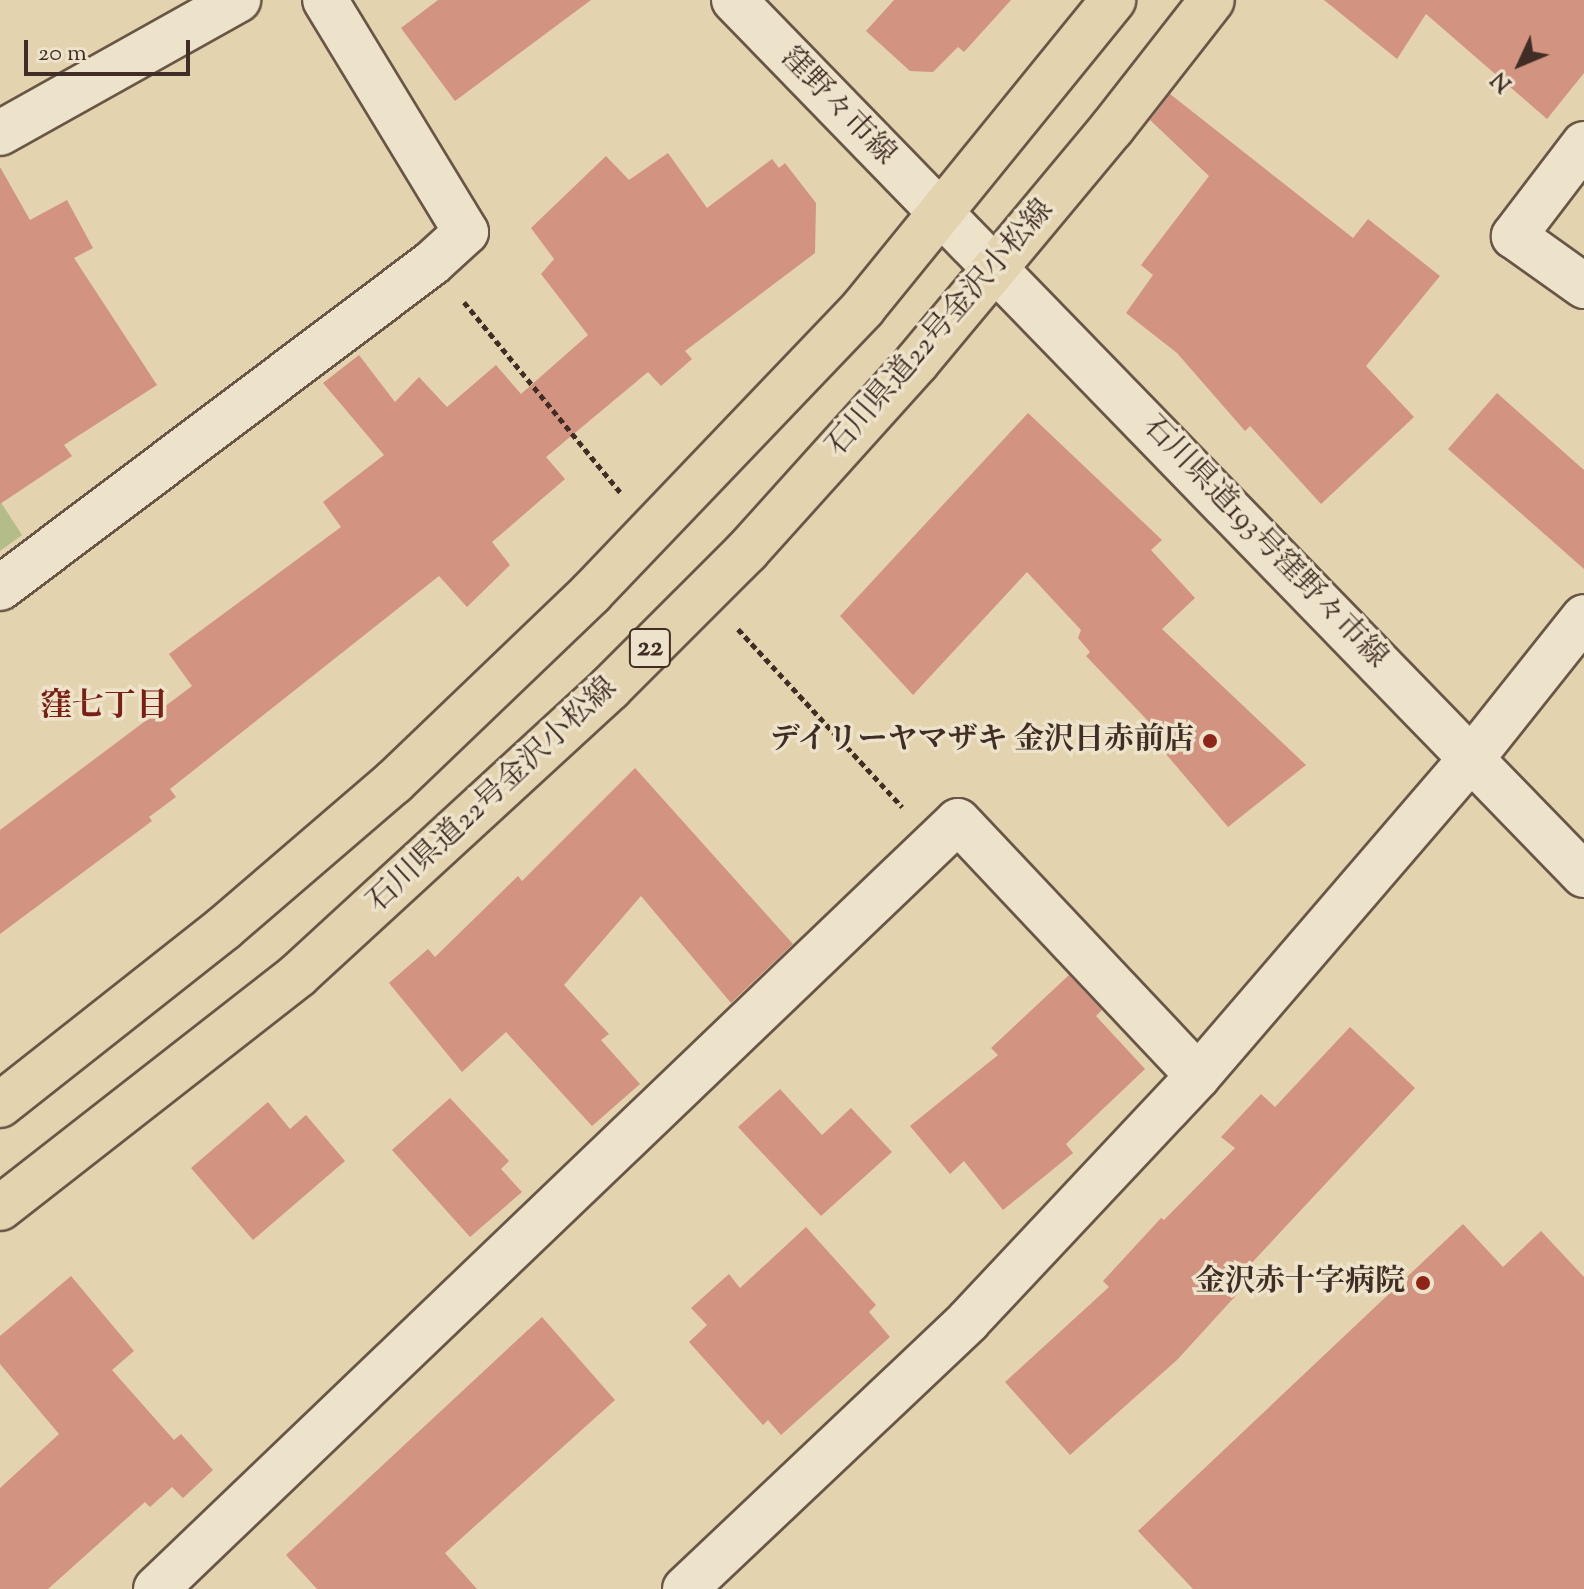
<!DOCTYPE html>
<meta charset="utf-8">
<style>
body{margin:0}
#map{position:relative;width:1584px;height:1589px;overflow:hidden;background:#e3d3ae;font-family:"Sorts Mill Goudy","Noto Serif JP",serif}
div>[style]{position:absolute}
.green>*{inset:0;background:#b4bc8a}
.building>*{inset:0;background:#d29481}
.path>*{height:5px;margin-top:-2.5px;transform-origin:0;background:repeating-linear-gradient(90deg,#402d25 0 6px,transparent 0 10px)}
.roads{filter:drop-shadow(2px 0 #695647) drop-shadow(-2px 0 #695647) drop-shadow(0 2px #695647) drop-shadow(0 -2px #695647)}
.minor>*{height:44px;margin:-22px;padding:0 22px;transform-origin:22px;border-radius:22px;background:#ede2ca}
.secondary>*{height:44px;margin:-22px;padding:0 22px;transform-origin:22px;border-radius:22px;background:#ede2ca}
.primary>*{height:44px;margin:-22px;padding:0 22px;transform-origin:22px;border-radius:22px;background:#e3d3ae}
.dots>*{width:22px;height:22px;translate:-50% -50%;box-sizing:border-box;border:4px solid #ede2ca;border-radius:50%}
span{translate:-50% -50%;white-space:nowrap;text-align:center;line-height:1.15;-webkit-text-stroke:7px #ede2ca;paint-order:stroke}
.shield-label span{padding:2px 6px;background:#ede2ca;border:2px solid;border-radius:6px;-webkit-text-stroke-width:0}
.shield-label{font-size:28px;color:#402d25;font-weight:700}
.street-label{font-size:30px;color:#402d25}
.poi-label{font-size:30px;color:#402d25;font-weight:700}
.right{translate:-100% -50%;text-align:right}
.neighbourhood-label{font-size:32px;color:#7a1f14;font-weight:700}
.north{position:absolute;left:1480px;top:24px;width:80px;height:80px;-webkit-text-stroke:6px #ede2ca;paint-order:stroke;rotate:226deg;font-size:22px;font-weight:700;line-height:32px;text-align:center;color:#402d25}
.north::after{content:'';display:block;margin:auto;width:28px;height:36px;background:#402d25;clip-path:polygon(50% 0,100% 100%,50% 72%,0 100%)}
.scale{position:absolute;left:24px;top:40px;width:166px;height:36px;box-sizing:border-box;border:4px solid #402d25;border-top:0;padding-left:10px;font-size:24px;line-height:28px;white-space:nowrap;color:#402d25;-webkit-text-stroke:6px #ede2ca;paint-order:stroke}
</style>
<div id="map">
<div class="green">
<div style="clip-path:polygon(0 501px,22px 535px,0 551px)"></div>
</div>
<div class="building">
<div style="clip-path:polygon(438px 0,591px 0,455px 101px,401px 28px)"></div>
<div style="clip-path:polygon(894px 0,1011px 0,964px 52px,958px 47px,933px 72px,910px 71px,866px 31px)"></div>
<div style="clip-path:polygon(1324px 0,1584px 0,1584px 73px,1547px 119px,1426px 14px,1397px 59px)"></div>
<div style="clip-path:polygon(1170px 94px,1353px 238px,1368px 219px,1440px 276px,1366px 366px,1414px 417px,1321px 504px,1250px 426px,1245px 431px,1177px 353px,1126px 313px,1153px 275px,1141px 265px,1209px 176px,1150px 120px)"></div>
<div style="clip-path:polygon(668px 153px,707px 208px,772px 159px,779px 168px,785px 163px,816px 203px,815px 253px,685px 351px,692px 359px,661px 386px,648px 372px,546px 457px,565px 479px,492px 542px,510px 565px,467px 607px,439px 576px,170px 789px,176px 797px,149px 817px,152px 821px,0 934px,0 830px,192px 686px,169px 654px,341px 527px,323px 502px,384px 455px,323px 383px,359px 355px,395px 402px,419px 377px,447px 407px,496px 365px,521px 394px,588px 335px,541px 274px,554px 259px,531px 228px,606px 156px,629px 180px)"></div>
<div style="clip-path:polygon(0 167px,30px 220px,67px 200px,93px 248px,74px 258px,157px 385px,64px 445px,72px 456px,0 504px)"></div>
<div style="clip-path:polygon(1497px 393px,1584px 470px,1584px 569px,1448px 449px)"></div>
<div style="clip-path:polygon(1028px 413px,1162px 540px,1151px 550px,1195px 598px,1162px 629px,1306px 765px,1228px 827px,1143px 727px,1149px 722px,1086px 656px,1090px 652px,1078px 638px,1081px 630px,1027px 572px,913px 695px,840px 616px)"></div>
<div style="clip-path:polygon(635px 768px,793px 944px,731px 1003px,641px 896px,564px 985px,609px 1034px,601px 1040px,640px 1084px,592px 1126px,506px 1032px,462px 1072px,389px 983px,428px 949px,435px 957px,518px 876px,522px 881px)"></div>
<div style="clip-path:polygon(1069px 975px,1102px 1010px,1096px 1016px,1145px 1069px,1066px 1144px,1073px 1153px,1003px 1210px,964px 1161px,950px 1174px,910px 1126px,998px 1055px,991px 1048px)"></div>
<div style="clip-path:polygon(1350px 1027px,1415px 1088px,1232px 1284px,1240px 1291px,1177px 1360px,1070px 1455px,1005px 1382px,1109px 1287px,1103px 1281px,1161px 1218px,1164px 1220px,1235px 1148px,1221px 1137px,1261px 1094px,1275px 1107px)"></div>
<div style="clip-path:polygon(780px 1089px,822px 1135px,851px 1108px,892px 1152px,821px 1216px,738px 1127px)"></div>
<div style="clip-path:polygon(450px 1098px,509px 1161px,501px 1169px,522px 1192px,470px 1237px,392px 1150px)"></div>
<div style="clip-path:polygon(268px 1102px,290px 1129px,306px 1115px,345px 1161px,253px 1240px,191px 1168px)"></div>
<div style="clip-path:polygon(1463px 1224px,1503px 1267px,1541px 1231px,1584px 1277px,1584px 1589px,1193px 1589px,1138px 1531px)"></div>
<div style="clip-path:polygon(806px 1227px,876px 1305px,869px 1312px,890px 1337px,781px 1435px,768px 1420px,763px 1425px,689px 1342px,707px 1325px,691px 1308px,729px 1274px,740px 1288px)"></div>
<div style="clip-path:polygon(71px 1276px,134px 1351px,112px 1370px,174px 1440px,181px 1434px,213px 1470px,183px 1498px,172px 1487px,150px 1507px,145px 1502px,48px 1589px,0 1589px,0 1488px,59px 1434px,0 1364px,0 1336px)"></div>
<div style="clip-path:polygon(542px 1317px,615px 1400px,445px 1553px,477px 1589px,317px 1589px,286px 1555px)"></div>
</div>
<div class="path">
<div style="left:464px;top:302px;width:246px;rotate:50.6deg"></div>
<div style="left:738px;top:629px;width:242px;rotate:47.3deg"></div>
</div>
<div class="roads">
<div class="minor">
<div style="left:0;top:133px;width:273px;rotate:-29.2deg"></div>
<div style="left:1584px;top:144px;width:116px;rotate:127.3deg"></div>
<div style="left:1514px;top:236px;width:86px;rotate:35.5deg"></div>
<div style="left:0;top:588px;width:541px;rotate:-36.95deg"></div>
<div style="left:432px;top:263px;width:46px;rotate:-42.4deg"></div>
<div style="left:466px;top:232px;width:271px;rotate:-121.3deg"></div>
<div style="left:156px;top:1589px;width:1110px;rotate:-43.76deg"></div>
<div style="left:958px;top:821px;width:350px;rotate:46.7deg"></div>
<div style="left:685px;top:1589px;width:390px;rotate:-43.4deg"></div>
<div style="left:968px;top:1321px;width:336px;rotate:-46.8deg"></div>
<div style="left:1198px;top:1076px;width:420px;rotate:-49.3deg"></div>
<div style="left:1472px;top:758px;width:180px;rotate:-51.5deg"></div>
</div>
<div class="secondary">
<div style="left:734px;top:0;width:1220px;rotate:45.83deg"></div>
</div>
<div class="primary">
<div style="left:0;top:1105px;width:285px;rotate:-38.3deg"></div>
<div style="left:224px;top:928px;width:224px;rotate:-40.7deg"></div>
<div style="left:394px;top:782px;width:273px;rotate:-43.8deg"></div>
<div style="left:591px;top:593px;width:394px;rotate:-46.3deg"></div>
<div style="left:863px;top:308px;width:397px;rotate:-50.9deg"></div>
<div style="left:0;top:1208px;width:378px;rotate:-38deg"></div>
<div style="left:298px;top:975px;width:424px;rotate:-42.6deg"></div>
<div style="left:610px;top:688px;width:194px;rotate:-45deg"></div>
<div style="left:747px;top:551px;width:254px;rotate:-48deg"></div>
<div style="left:917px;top:362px;width:305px;rotate:-50.2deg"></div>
<div style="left:1112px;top:128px;width:162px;rotate:-52deg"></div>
</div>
</div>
<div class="dots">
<div style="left:1210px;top:741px;background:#8f2418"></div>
<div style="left:1423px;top:1283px;background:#8f2418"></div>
</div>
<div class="shield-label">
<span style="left:650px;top:648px">22</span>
</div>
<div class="street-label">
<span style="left:837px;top:107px;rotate:46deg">窪野々市線</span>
<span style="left:941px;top:329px;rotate:-49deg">石川県道22号金沢小松線</span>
<span style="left:1264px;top:543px;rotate:46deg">石川県道193号窪野々市線</span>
<span style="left:493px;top:796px;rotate:-43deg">石川県道22号金沢小松線</span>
</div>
<div class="poi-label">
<span class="right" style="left:1194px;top:741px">デイリーヤマザキ 金沢日赤前店</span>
<span class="right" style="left:1405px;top:1283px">金沢赤十字病院</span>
</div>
<div class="neighbourhood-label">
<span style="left:104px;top:707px">窪七丁目</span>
</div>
<div class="north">N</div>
<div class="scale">20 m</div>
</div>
